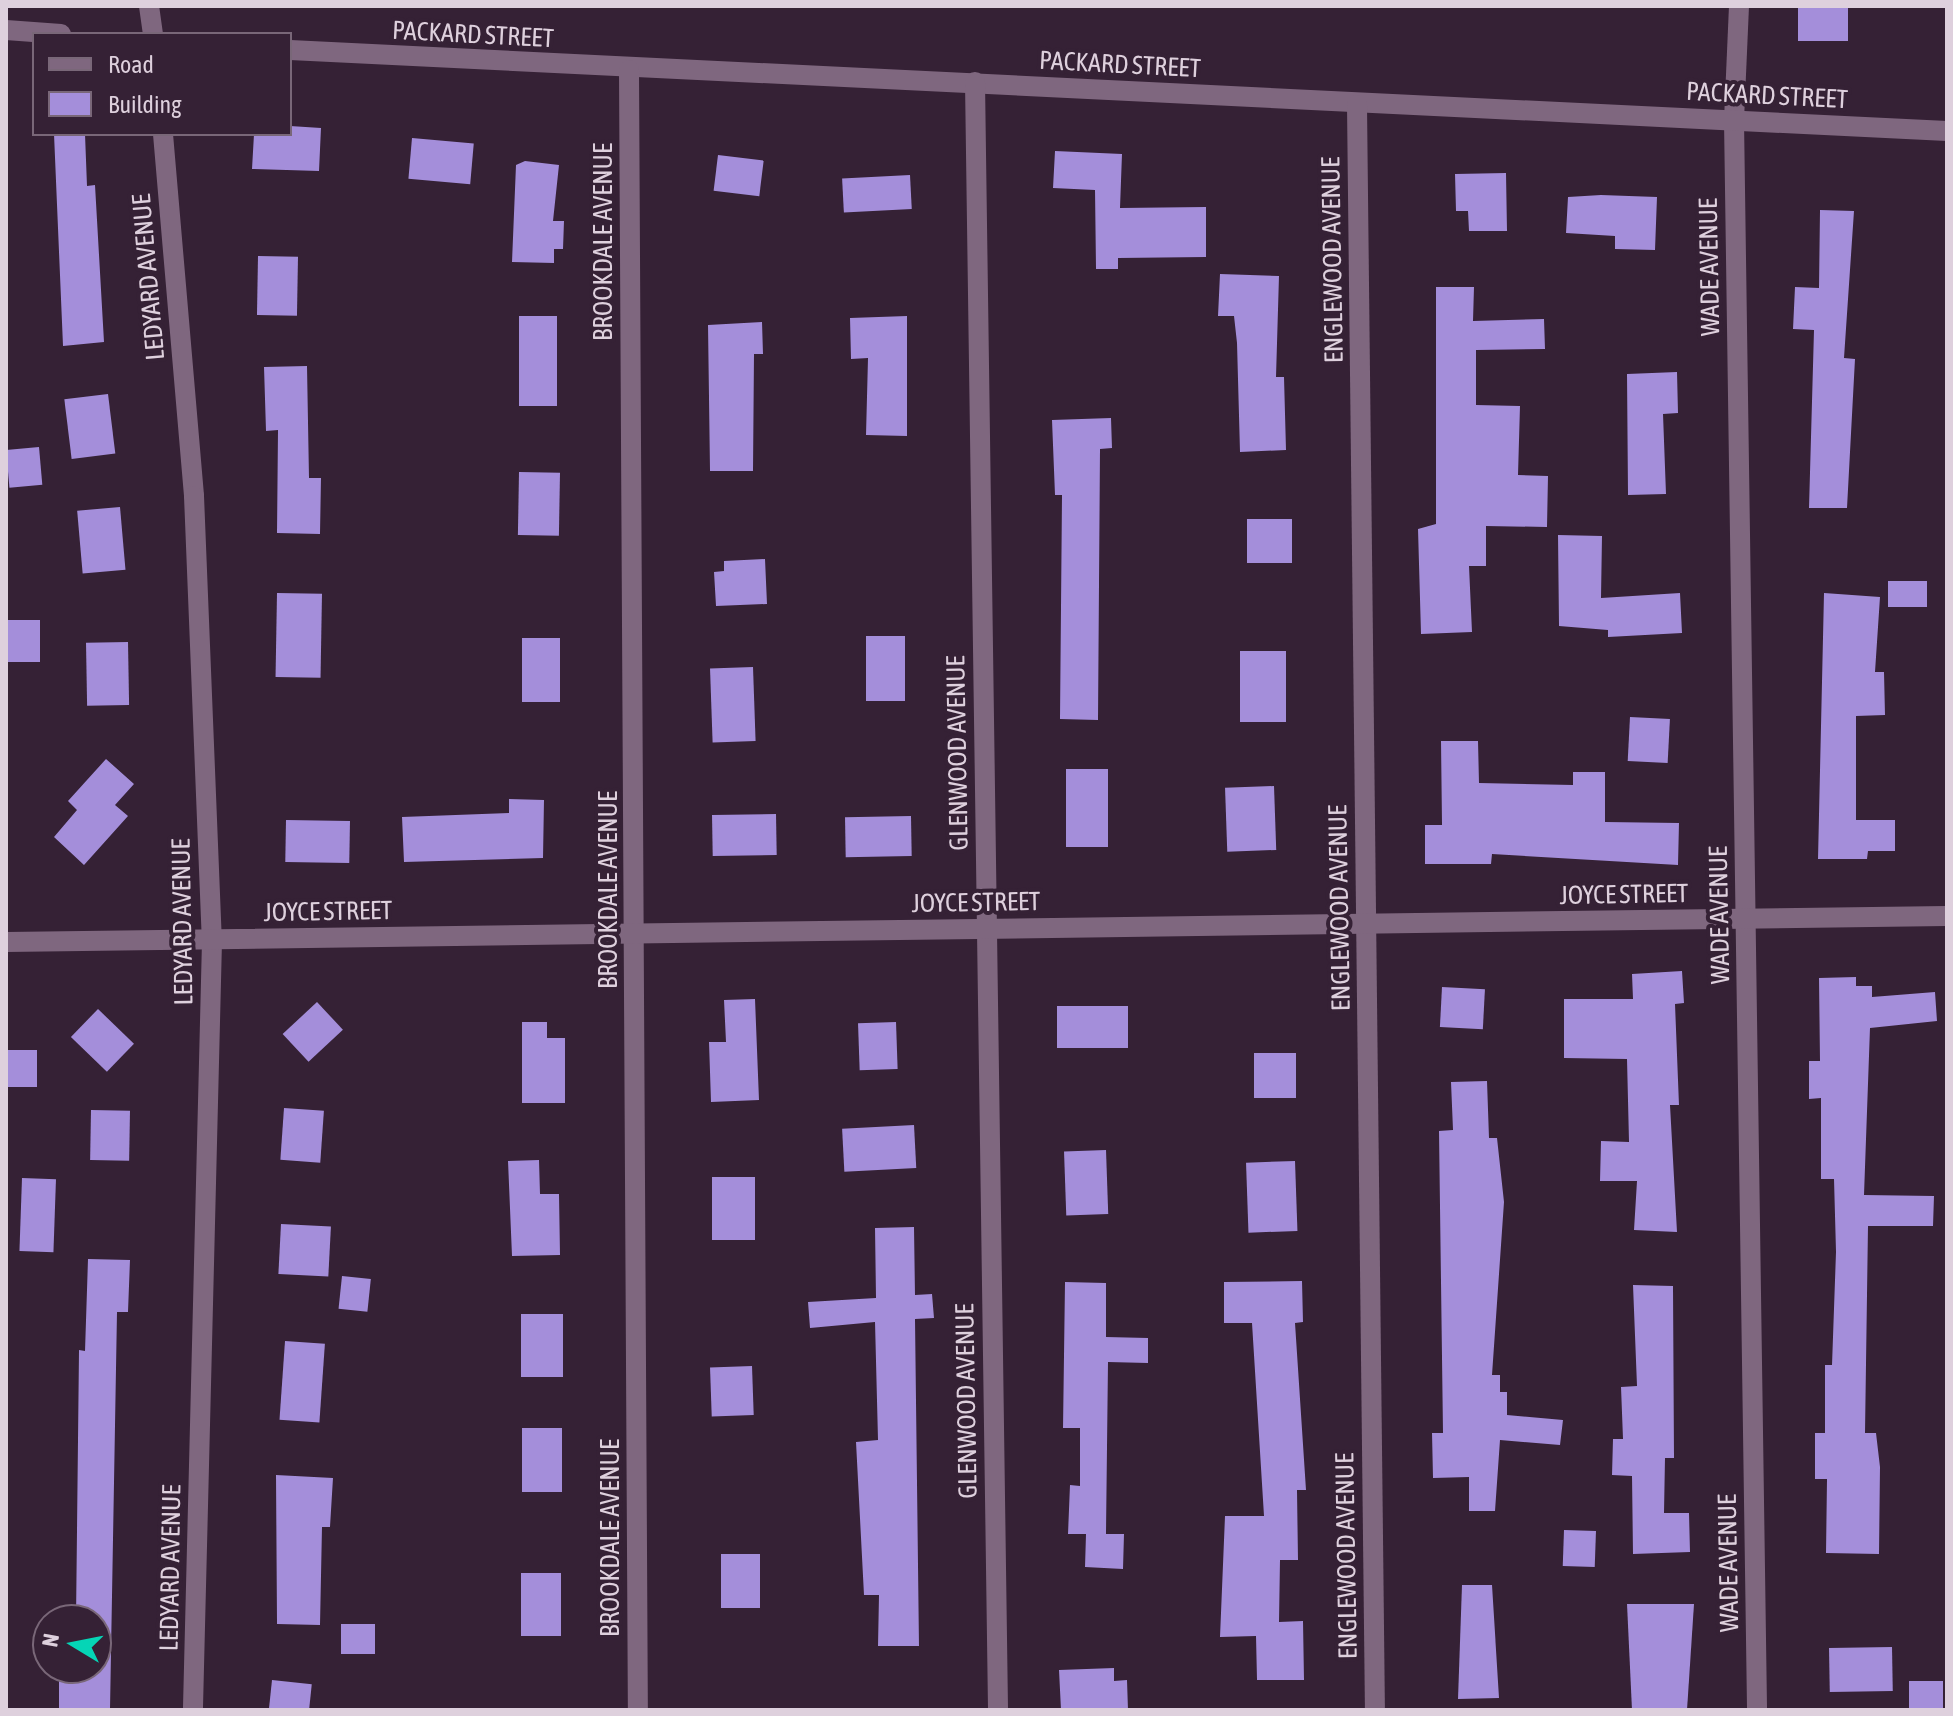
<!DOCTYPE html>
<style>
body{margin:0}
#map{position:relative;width:1953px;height:1716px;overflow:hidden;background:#352135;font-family:"Asap Condensed",sans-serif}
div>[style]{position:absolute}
.building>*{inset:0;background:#a48eda;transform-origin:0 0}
.minor>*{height:20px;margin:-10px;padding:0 10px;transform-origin:10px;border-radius:10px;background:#7f677f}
span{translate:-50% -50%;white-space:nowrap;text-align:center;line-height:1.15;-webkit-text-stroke:8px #352135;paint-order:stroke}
.street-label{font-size:26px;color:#ded0dd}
.frame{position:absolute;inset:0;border:8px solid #ded0dd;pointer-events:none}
.legend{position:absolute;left:32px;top:32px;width:260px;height:104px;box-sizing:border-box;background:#352135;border:2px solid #796778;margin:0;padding:10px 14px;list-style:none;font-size:24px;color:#ded0dd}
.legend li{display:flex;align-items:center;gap:16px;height:40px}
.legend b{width:40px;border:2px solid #796778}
.north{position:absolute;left:32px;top:1604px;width:80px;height:80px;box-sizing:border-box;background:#352135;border:2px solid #796778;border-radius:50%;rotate:280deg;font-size:22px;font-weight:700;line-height:32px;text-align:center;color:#ded0dd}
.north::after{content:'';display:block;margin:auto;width:28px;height:36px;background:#05d5b6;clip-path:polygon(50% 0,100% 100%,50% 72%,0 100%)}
</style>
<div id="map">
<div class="building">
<div style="left:1798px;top:6px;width:50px;height:35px"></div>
<div style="clip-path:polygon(290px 126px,321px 128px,319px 171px,252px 169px,254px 134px,290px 134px)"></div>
<div style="clip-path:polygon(54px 134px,85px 134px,87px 186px,95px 185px,104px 342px,63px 346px)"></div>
<div style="left:412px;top:138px;width:62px;height:41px;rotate:5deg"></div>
<div style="clip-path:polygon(1055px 151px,1122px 154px,1120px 208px,1206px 207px,1206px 257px,1118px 258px,1118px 269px,1096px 269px,1095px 190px,1053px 188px)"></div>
<div style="left:718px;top:155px;width:46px;height:36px;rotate:7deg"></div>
<div style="clip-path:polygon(525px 161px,559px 165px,553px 221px,564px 221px,563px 249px,554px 249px,554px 263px,512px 262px,516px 165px)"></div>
<div style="clip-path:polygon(1506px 173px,1507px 231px,1469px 231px,1468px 211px,1456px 211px,1455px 174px)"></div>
<div style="left:910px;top:175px;width:34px;height:68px;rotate:87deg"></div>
<div style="clip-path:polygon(1601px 195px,1657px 197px,1655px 250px,1615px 249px,1615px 236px,1566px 233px,1568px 197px)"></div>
<div style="clip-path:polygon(1820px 210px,1854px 211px,1844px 358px,1855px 359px,1847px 508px,1809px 508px,1814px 330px,1793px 329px,1795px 287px,1819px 288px)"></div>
<div style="left:258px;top:256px;width:40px;height:59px;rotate:1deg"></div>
<div style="clip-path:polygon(1220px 274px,1279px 276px,1276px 377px,1284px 377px,1286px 450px,1240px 452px,1237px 343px,1234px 316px,1218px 316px)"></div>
<div style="clip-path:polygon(1436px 287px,1474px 287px,1473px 321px,1544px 319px,1545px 349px,1476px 350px,1476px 405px,1520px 406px,1518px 475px,1548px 476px,1547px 527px,1486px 526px,1486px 566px,1469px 566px,1472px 632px,1421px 634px,1418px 529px,1436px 524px)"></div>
<div style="left:519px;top:316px;width:38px;height:90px"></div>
<div style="clip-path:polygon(907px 316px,907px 436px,866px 435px,868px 358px,851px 359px,850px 318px)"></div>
<div style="clip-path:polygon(762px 322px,763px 354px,754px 354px,753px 471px,710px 471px,708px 325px)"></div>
<div style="clip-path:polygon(307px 366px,309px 478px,321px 478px,320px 534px,277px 533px,278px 430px,266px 431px,264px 367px)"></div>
<div style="clip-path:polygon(1677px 372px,1678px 413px,1663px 414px,1666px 494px,1628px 495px,1627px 374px)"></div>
<div style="left:108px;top:394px;width:60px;height:44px;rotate:83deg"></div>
<div style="clip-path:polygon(1111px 418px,1112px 448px,1100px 449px,1098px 720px,1060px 719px,1062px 495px,1055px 495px,1052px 420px)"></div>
<div style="left:39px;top:447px;width:38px;height:33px;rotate:85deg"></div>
<div style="left:519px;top:472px;width:41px;height:63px;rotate:1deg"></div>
<div style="left:120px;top:507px;width:63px;height:43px;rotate:85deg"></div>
<div style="left:1247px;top:519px;width:45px;height:44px"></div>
<div style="clip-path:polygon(1558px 535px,1602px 536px,1601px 598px,1680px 593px,1682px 633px,1608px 637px,1608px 630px,1559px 626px)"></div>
<div style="clip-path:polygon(765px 559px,767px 604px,716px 606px,714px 572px,724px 571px,724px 561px)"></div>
<div style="left:1888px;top:581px;width:39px;height:26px"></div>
<div style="left:277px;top:593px;width:45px;height:84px;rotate:1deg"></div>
<div style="clip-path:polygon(1824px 593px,1880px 597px,1875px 672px,1884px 672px,1885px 715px,1856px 716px,1856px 820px,1895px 820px,1895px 851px,1868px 851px,1867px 859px,1818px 859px)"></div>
<div style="left:6px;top:620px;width:34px;height:42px"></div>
<div style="left:866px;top:636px;width:39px;height:65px"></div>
<div style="left:522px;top:638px;width:38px;height:64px"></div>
<div style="left:128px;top:642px;width:63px;height:42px;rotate:89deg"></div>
<div style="left:1240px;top:651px;width:46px;height:71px"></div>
<div style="left:753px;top:667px;width:74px;height:43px;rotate:88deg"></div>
<div style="left:1630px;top:717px;width:40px;height:44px;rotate:3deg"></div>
<div style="clip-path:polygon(1441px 741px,1478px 741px,1479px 783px,1573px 785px,1573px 772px,1605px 772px,1605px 822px,1679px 823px,1678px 865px,1492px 854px,1491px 864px,1425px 864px,1425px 825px,1442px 825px)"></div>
<div style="clip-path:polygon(106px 759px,134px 784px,115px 805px,128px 816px,84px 865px,54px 837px,77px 810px,68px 801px)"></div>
<div style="left:1066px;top:769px;width:42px;height:78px"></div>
<div style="left:1274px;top:786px;width:64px;height:49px;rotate:88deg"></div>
<div style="clip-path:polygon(509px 799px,544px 800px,543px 858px,404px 862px,402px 817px,509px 813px)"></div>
<div style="left:776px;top:814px;width:41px;height:64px;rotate:89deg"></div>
<div style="left:911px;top:816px;width:40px;height:66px;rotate:89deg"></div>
<div style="left:286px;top:820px;width:64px;height:42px;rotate:1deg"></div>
<div style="clip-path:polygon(1682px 971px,1684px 1003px,1675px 1004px,1679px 1105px,1670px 1105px,1677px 1232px,1634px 1230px,1637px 1181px,1600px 1181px,1601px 1141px,1629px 1142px,1627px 1059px,1564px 1058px,1564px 999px,1633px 999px,1632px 974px)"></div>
<div style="clip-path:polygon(1856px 977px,1856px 986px,1872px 986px,1872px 997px,1935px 992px,1937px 1021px,1870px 1028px,1864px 1195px,1934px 1196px,1933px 1226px,1868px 1226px,1865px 1433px,1876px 1433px,1880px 1467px,1879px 1554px,1826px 1553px,1827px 1479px,1815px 1479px,1815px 1433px,1825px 1433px,1825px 1365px,1832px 1365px,1836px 1252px,1834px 1179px,1821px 1179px,1821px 1098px,1809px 1099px,1809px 1061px,1820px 1061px,1819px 978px)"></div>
<div style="left:1442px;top:987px;width:43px;height:40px;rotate:3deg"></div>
<div style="clip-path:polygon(755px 999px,759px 1100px,711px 1102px,709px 1042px,726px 1042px,724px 1000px)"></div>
<div style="left:317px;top:1002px;width:38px;height:47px;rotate:47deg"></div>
<div style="left:1057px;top:1006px;width:71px;height:42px"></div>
<div style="left:98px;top:1009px;width:50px;height:39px;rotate:44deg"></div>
<div style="clip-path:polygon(522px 1022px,547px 1022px,547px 1038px,565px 1038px,565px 1103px,522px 1103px)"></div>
<div style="left:896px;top:1022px;width:47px;height:38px;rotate:88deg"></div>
<div style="left:6px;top:1050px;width:31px;height:37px"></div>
<div style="left:1254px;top:1053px;width:42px;height:45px"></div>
<div style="clip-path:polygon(1487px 1081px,1489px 1138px,1497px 1138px,1504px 1202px,1492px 1375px,1500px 1375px,1500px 1392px,1507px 1392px,1507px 1415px,1563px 1420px,1560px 1445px,1500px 1440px,1495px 1511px,1469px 1511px,1469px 1477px,1433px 1478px,1432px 1433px,1443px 1433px,1439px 1131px,1453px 1130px,1451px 1082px)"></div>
<div style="left:284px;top:1108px;width:40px;height:52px;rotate:4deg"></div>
<div style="left:91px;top:1110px;width:39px;height:50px;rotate:1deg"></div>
<div style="left:914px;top:1125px;width:43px;height:72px;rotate:87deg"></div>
<div style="left:1106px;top:1150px;width:64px;height:42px;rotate:88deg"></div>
<div style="clip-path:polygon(539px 1160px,540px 1194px,559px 1194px,560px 1255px,512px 1256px,508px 1161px)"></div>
<div style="left:1295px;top:1161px;width:70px;height:49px;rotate:88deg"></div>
<div style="left:712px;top:1177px;width:43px;height:63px"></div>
<div style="left:22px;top:1178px;width:34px;height:73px;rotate:2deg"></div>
<div style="left:281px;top:1224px;width:50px;height:50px;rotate:3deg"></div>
<div style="clip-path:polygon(914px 1227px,915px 1295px,932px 1294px,934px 1318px,915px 1319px,919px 1646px,878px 1646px,879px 1595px,864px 1595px,856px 1442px,878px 1440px,875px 1322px,810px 1328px,808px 1302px,876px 1298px,875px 1228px)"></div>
<div style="clip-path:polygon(88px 1259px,130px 1260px,128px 1312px,117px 1312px,110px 1710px,59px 1710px,59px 1668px,96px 1668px,96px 1620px,76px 1620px,79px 1350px,85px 1351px)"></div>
<div style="left:342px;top:1276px;width:29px;height:33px;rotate:6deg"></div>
<div style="clip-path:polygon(1302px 1281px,1303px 1322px,1295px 1323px,1306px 1490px,1297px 1490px,1298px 1560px,1280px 1560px,1279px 1622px,1303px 1621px,1304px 1680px,1257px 1680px,1256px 1636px,1220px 1637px,1225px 1516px,1264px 1516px,1252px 1323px,1224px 1323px,1224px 1282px)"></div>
<div style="clip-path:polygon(1065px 1282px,1106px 1283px,1106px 1337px,1148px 1338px,1148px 1363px,1108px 1362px,1106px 1534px,1124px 1534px,1123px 1569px,1085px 1567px,1086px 1534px,1068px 1534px,1070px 1485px,1080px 1486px,1080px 1428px,1063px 1428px)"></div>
<div style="clip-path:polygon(1633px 1285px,1673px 1286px,1674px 1458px,1665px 1458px,1664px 1513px,1689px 1513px,1690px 1552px,1633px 1554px,1632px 1476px,1612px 1475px,1613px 1439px,1623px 1439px,1621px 1387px,1637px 1386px)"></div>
<div style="left:521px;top:1314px;width:42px;height:63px"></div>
<div style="left:285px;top:1341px;width:40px;height:79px;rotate:4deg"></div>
<div style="left:752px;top:1366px;width:49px;height:42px;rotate:88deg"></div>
<div style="left:522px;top:1428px;width:40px;height:64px"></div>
<div style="clip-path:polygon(276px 1475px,333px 1478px,330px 1527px,322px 1527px,320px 1625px,277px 1624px)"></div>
<div style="left:1564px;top:1530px;width:32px;height:36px;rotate:2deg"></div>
<div style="left:721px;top:1554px;width:39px;height:54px"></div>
<div style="left:521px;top:1573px;width:40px;height:63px"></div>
<div style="clip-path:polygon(1462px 1585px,1492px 1585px,1499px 1698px,1458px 1699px)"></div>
<div style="clip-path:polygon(1627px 1604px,1694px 1604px,1687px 1710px,1632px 1710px)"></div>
<div style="left:341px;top:1624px;width:34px;height:30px"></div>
<div style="left:1892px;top:1647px;width:44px;height:63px;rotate:89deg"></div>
<div style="clip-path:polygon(1114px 1668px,1114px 1681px,1127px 1680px,1128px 1710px,1061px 1710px,1059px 1670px)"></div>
<div style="left:272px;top:1680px;width:40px;height:30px;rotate:6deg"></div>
<div style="left:1943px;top:1681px;width:29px;height:34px;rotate:90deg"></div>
</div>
<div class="minor">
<div style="left:149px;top:6px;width:28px;rotate:82deg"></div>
<div style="left:1739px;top:6px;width:114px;rotate:92.5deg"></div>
<div style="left:1734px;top:120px;width:1590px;rotate:89.17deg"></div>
<div style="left:6px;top:30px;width:55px;rotate:4.2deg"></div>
<div style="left:290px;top:50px;width:1659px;rotate:2.8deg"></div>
<div style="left:629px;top:70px;width:1640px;rotate:89.69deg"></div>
<div style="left:975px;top:82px;width:1628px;rotate:89.19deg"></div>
<div style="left:1357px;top:105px;width:1605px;rotate:89.36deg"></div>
<div style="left:163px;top:134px;width:363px;rotate:85.1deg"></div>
<div style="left:194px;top:496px;width:445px;rotate:87.7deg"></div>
<div style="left:212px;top:941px;width:769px;rotate:91.42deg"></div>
<div style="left:6px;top:942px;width:1941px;rotate:-0.77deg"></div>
</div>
<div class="street-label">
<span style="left:473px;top:35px;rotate:3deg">PACKARD STREET</span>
<span style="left:1120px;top:65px;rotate:3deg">PACKARD STREET</span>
<span style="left:1767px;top:96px;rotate:3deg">PACKARD STREET</span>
<span style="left:604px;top:242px;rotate:-90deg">BROOKDALE AVENUE</span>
<span style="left:1333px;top:260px;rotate:-91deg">ENGLEWOOD AVENUE</span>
<span style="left:1710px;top:267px;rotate:-91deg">WADE AVENUE</span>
<span style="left:149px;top:277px;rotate:-95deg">LEDYARD AVENUE</span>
<span style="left:958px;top:753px;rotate:-91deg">GLENWOOD AVENUE</span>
<span style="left:609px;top:890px;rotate:-90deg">BROOKDALE AVENUE</span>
<span style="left:1624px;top:895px;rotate:-1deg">JOYCE STREET</span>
<span style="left:976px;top:903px;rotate:-1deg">JOYCE STREET</span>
<span style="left:1340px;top:908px;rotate:-91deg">ENGLEWOOD AVENUE</span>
<span style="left:328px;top:912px;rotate:-1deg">JOYCE STREET</span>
<span style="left:1720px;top:915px;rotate:-91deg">WADE AVENUE</span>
<span style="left:183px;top:922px;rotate:-91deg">LEDYARD AVENUE</span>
<span style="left:967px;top:1401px;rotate:-91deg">GLENWOOD AVENUE</span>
<span style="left:611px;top:1538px;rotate:-90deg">BROOKDALE AVENUE</span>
<span style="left:1347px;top:1556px;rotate:-91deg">ENGLEWOOD AVENUE</span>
<span style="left:1729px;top:1563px;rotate:-91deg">WADE AVENUE</span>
<span style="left:171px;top:1568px;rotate:-89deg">LEDYARD AVENUE</span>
</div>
<div class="frame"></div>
<ul class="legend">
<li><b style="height:10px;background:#7f677f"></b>Road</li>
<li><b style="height:22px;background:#a48eda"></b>Building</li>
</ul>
<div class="north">N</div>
</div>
